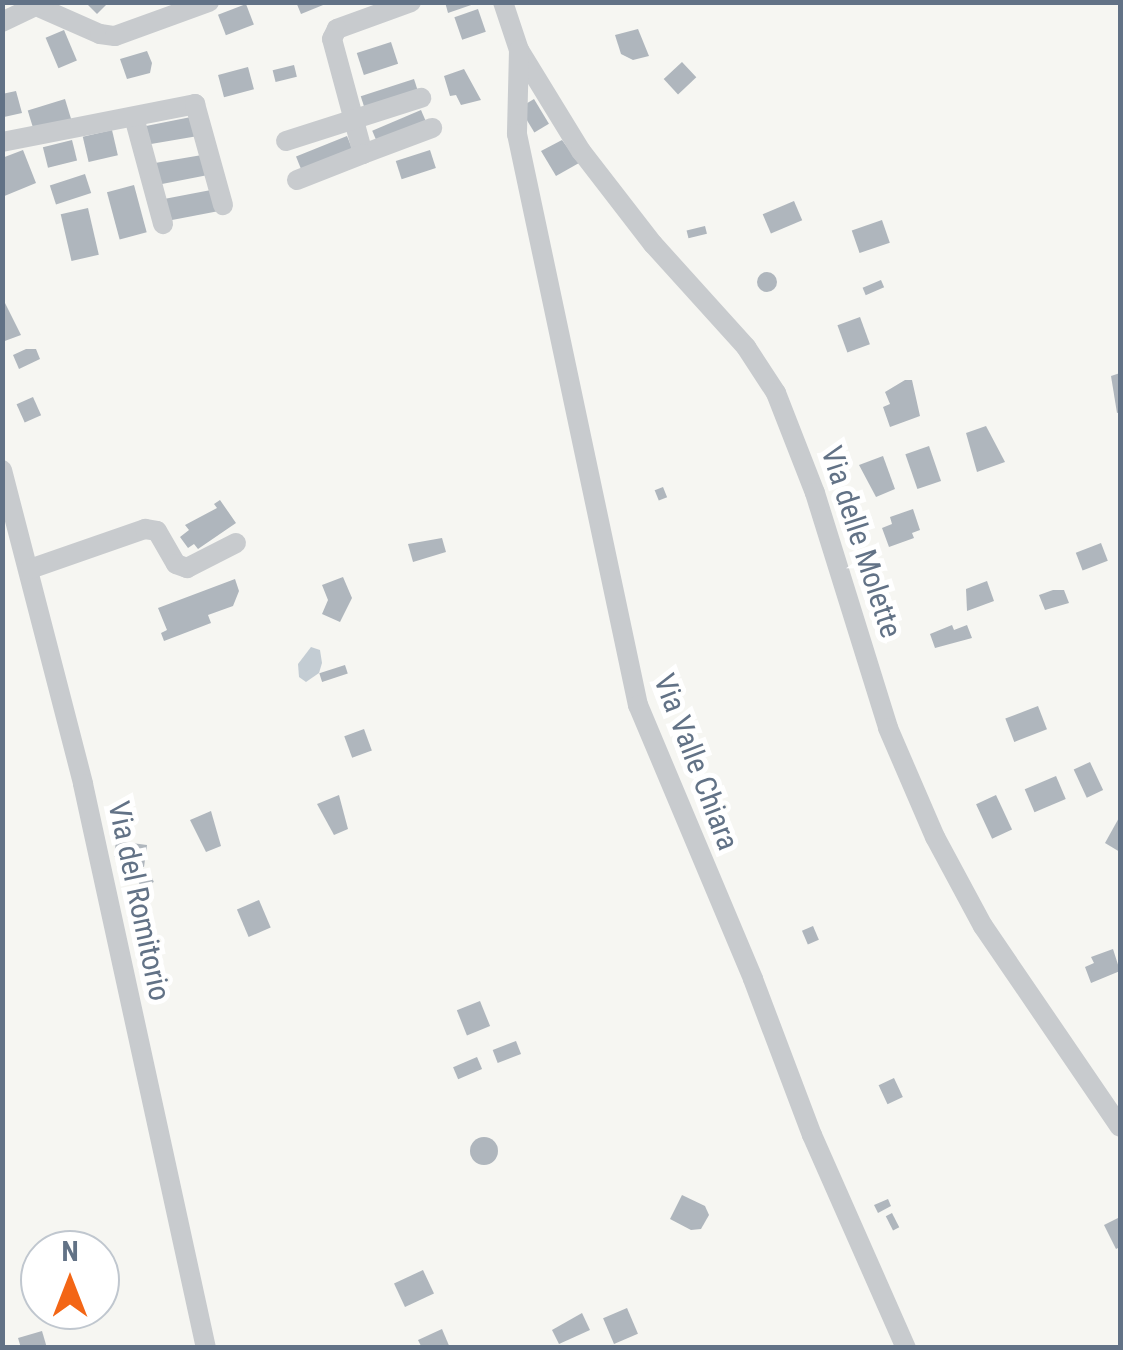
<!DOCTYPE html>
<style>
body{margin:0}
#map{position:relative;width:1123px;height:1350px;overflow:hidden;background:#f6f6f2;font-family:"Roboto Condensed",sans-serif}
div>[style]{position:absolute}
.water>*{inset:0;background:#c3ccd3}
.building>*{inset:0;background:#afb6bd;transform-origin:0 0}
.round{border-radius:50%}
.minor>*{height:20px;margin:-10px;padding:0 10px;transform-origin:10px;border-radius:10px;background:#c8cbce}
span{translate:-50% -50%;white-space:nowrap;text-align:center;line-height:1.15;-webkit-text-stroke:10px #fff;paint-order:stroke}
.street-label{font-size:30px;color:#627286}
.frame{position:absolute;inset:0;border:5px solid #627286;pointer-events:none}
.north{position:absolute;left:20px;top:1230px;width:100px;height:100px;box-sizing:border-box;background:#fff;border:2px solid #c0c7cf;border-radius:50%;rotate:0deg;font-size:28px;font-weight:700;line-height:40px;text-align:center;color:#627286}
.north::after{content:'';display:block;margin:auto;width:35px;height:45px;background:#f36616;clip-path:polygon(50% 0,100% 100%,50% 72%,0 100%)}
</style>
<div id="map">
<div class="water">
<div style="clip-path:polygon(311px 647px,320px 650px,322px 663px,319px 673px,306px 682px,299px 677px,298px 664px)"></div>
</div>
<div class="building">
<div style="clip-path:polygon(85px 2px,109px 2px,97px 14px)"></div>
<div style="clip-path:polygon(296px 2px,328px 2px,328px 3px,301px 14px)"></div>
<div style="clip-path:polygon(445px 2px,477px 2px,477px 3px,448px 13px)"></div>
<div style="left:246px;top:4px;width:22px;height:30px;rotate:69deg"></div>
<div style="left:478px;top:9px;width:24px;height:25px;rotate:71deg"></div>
<div style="clip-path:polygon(638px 29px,649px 56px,633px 60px,621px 54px,615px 35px)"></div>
<div style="left:64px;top:30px;width:33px;height:20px;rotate:67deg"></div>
<div style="left:391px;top:42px;width:23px;height:36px;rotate:72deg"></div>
<div style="clip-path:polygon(147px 51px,152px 63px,150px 73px,127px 79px,120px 59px)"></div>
<div style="left:682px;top:62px;width:21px;height:25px;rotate:47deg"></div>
<div style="left:294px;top:65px;width:12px;height:22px;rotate:76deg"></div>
<div style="left:248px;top:67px;width:23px;height:31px;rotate:75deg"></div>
<div style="clip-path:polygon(464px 69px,481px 100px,461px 105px,456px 95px,450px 96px,444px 76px)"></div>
<div style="left:414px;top:79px;width:16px;height:56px;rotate:72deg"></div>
<div style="clip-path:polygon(16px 91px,22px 113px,4px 117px,2px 94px)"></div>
<div style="left:65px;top:99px;width:24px;height:39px;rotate:73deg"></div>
<div style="left:534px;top:99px;width:29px;height:17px;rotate:59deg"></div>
<div style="left:421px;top:110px;width:15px;height:53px;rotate:67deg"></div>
<div style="clip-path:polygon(191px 117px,198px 136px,151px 144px,146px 126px)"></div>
<div style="left:112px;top:130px;width:26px;height:30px;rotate:77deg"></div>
<div style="left:347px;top:136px;width:18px;height:55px;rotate:68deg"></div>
<div style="left:72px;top:140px;width:21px;height:30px;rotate:76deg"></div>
<div style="clip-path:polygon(562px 140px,579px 163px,556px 176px,541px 151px)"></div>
<div style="clip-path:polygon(23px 150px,36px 183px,2px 197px,2px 158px)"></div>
<div style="left:430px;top:150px;width:19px;height:36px;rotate:72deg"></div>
<div style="clip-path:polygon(202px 155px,208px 175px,162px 184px,155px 163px)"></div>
<div style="left:85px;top:174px;width:20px;height:37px;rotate:72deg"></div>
<div style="left:134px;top:185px;width:49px;height:28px;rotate:75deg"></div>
<div style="clip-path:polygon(211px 190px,219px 211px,172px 220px,164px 199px)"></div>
<div style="left:794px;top:201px;width:21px;height:34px;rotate:67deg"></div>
<div style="left:88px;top:208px;width:48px;height:28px;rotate:77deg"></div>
<div style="left:882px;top:220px;width:24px;height:32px;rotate:71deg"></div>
<div style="left:705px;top:226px;width:8px;height:19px;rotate:76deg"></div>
<div class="round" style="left:757px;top:272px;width:20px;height:20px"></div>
<div style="left:881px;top:280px;width:8px;height:20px;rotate:67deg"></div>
<div style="clip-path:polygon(2px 297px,21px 335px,2px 342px)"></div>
<div style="left:860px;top:317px;width:29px;height:24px;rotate:70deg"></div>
<div style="clip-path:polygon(26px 349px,36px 349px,40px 359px,19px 369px,13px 355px)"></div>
<div style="clip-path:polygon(1120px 373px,1120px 412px,1117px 413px,1111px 376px)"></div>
<div style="clip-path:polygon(905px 380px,912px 380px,920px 416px,890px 427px,883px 407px,890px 404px,885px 392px)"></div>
<div style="left:33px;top:397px;width:20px;height:18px;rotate:66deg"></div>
<div style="clip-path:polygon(986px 426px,1005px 462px,977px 472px,966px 433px)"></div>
<div style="left:929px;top:446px;width:37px;height:25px;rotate:71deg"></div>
<div style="clip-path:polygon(883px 456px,895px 489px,876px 497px,859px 465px)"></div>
<div style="left:663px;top:487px;width:11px;height:9px;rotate:68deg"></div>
<div style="clip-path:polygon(220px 500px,236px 523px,198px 549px,194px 544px,188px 548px,180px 537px,189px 530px,185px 525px,217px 508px,214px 504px)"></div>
<div style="clip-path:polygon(913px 509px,920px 530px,912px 533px,914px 538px,889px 547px,882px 528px,892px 524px,890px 517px)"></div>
<div style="clip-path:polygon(442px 538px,446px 552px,413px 562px,408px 544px)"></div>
<div style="left:1101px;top:543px;width:19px;height:27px;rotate:69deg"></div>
<div style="clip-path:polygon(343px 577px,352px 598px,340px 622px,322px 614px,328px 600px,322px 585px)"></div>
<div style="clip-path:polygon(235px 579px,239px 591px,233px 606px,208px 615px,211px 623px,164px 641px,161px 633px,167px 630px,158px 608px)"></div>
<div style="clip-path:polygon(987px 581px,994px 601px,967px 611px,966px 589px)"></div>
<div style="clip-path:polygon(1053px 590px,1064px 590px,1069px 603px,1045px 610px,1039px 595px)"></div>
<div style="clip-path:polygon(952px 625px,954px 630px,967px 625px,972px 638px,935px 648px,930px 634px)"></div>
<div style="left:345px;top:665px;width:9px;height:27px;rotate:72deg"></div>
<div style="left:1038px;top:706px;width:25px;height:35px;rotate:69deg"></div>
<div style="left:364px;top:729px;width:23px;height:21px;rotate:70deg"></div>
<div style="left:1090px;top:762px;width:31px;height:18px;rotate:65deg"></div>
<div style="left:1056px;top:776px;width:25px;height:34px;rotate:67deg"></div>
<div style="clip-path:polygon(339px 795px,348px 829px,334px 835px,317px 804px)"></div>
<div style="left:996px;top:795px;width:38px;height:22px;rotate:65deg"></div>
<div style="clip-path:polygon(211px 811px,221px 846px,206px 852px,190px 820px)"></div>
<div style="clip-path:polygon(1120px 816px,1120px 852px,1105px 843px)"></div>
<div style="clip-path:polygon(116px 841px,147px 845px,144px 867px,131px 866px,132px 859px,114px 857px)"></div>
<div style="left:149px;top:871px;width:12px;height:14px;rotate:66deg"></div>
<div style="left:259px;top:900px;width:30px;height:24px;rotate:67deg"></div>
<div style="left:813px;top:926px;width:15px;height:12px;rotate:67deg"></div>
<div style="clip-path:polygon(1113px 949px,1120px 971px,1091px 983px,1085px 967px,1094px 963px,1091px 957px)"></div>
<div style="left:480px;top:1001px;width:27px;height:25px;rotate:68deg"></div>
<div style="left:516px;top:1041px;width:14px;height:25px;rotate:69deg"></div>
<div style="left:477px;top:1057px;width:13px;height:26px;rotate:67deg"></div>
<div style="left:894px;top:1078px;width:21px;height:17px;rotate:65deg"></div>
<div class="round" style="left:470px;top:1137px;width:28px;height:28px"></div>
<div style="clip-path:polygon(682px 1195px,705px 1206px,709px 1215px,701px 1229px,691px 1230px,670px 1219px)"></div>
<div style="clip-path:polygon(888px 1199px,891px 1206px,878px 1213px,874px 1205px)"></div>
<div style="left:892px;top:1213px;width:16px;height:7px;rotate:63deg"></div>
<div style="clip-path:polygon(1120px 1217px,1120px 1247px,1116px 1249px,1104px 1225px)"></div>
<div style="left:423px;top:1270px;width:26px;height:32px;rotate:65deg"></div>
<div style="left:627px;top:1308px;width:28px;height:26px;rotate:67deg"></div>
<div style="clip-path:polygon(582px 1313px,590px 1330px,559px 1344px,552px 1330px)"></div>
<div style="clip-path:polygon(442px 1329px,450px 1348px,422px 1348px,418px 1340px)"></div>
<div style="clip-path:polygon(42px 1331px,47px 1348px,21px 1348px,18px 1338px)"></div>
</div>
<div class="minor">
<div style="left:411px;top:2px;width:79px;rotate:160deg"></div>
<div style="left:337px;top:29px;width:11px;rotate:117deg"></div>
<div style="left:332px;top:39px;width:119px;rotate:74.9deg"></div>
<div style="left:363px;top:154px;width:74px;rotate:-20.6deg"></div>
<div style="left:503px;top:2px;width:51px;rotate:71.6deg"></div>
<div style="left:519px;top:50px;width:119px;rotate:58.5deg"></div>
<div style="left:581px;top:151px;width:118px;rotate:52.3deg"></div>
<div style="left:653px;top:244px;width:139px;rotate:47.9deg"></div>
<div style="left:746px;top:347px;width:55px;rotate:56.9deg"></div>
<div style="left:776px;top:393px;width:107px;rotate:68.7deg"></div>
<div style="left:815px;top:493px;width:246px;rotate:72.7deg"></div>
<div style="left:888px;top:728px;width:119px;rotate:66.7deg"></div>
<div style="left:935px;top:837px;width:101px;rotate:61.7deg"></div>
<div style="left:983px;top:926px;width:243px;rotate:55.7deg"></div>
<div style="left:41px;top:8px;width:64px;rotate:23.8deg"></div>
<div style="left:100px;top:34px;width:15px;rotate:8deg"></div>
<div style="left:115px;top:36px;width:100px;rotate:-19.9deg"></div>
<div style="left:2px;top:22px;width:47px;rotate:-25.5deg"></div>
<div style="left:519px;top:50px;width:84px;rotate:91.4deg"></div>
<div style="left:517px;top:134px;width:584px;rotate:78.04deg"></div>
<div style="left:638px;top:705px;width:297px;rotate:67.2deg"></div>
<div style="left:753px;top:979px;width:167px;rotate:69.3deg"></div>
<div style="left:812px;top:1135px;width:233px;rotate:66.2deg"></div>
<div style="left:134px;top:117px;width:111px;rotate:74.8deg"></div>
<div style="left:286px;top:141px;width:142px;rotate:-17.7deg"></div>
<div style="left:2px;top:142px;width:197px;rotate:-11.1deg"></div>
<div style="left:195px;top:104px;width:105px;rotate:74.5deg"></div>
<div style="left:297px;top:180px;width:71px;rotate:-21.5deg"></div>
<div style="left:2px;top:470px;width:324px;rotate:75.5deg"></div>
<div style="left:83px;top:784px;width:577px;rotate:77.7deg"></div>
<div style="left:30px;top:569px;width:122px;rotate:-19.2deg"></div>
<div style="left:145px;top:529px;width:12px;rotate:9deg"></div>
<div style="left:157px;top:531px;width:38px;rotate:60deg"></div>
<div style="left:176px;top:564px;width:12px;rotate:20deg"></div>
<div style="left:187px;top:568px;width:55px;rotate:-27deg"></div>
</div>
<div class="street-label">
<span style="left:861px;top:542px;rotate:72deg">Via delle Molette</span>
<span style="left:696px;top:762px;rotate:69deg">Via Valle Chiara</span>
<span style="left:139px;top:901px;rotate:78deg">Via del Romitorio</span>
</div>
<div class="frame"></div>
<div class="north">N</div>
</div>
